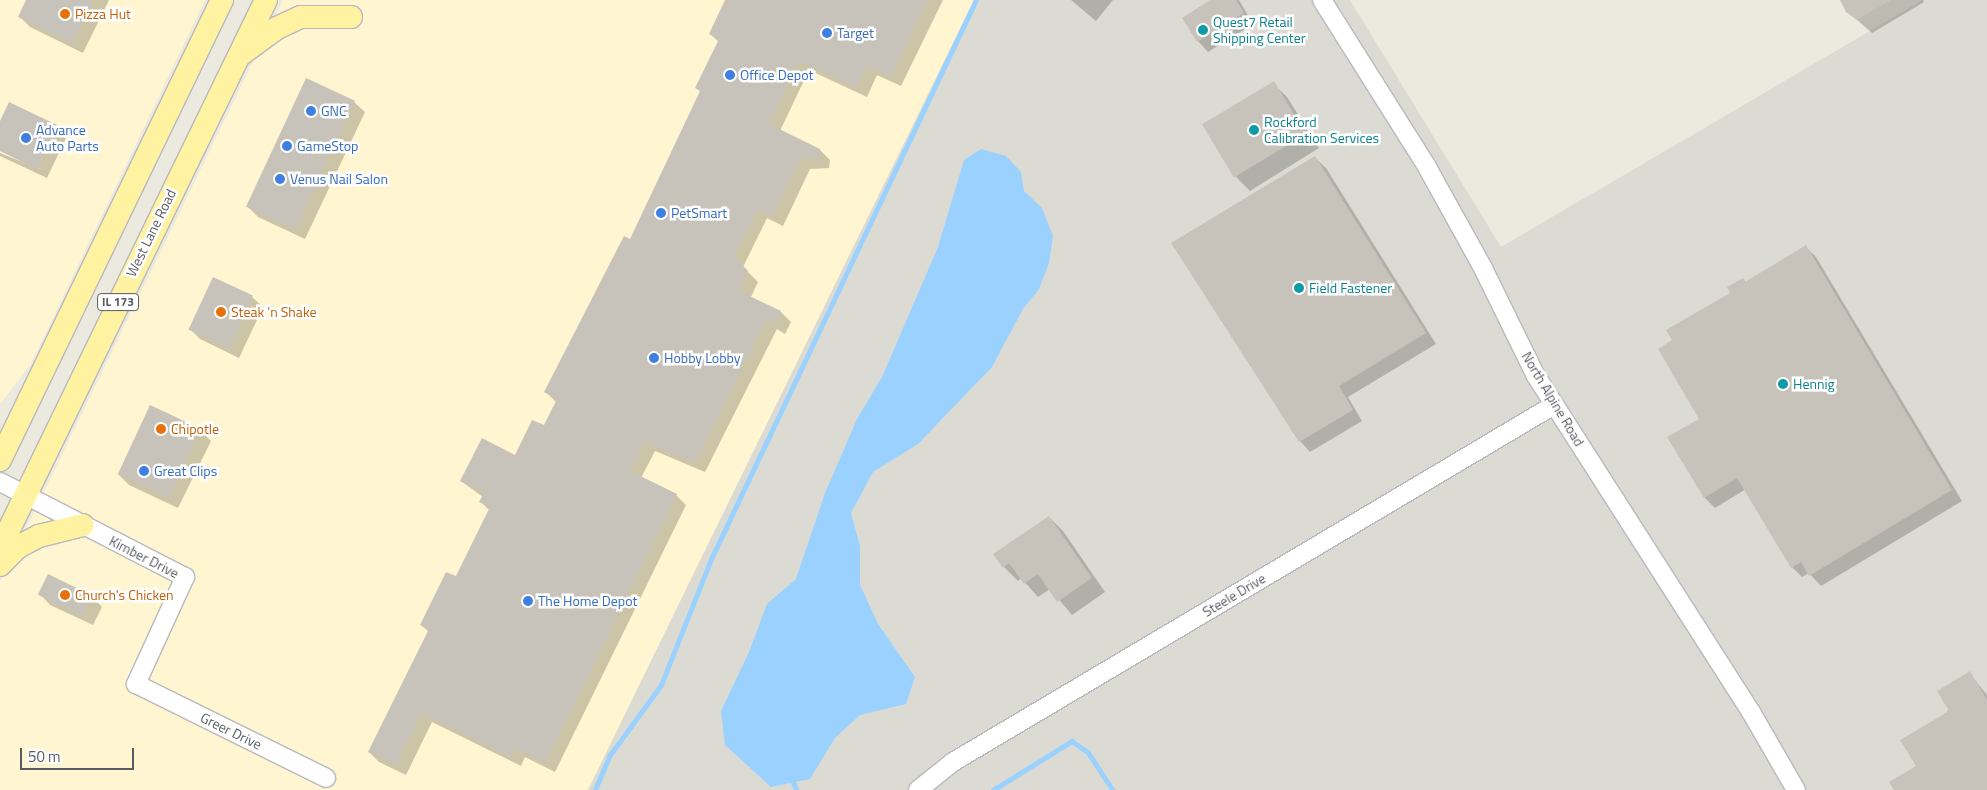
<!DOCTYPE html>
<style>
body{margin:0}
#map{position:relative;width:1987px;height:790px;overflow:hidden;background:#ece9de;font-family:"Titillium Web",sans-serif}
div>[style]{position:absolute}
.commercial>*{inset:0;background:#fff5d0}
.industrial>*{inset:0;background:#dcdbd3}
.water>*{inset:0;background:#9bd1ff}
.shadow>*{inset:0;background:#0003}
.stream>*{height:4.5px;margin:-2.25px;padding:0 2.25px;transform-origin:2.25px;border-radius:2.25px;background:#9bd1ff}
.building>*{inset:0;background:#c7c3bb;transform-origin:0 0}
.roads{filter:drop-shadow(1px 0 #b7b9bf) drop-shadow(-1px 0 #b7b9bf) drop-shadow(0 1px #b7b9bf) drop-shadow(0 -1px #b7b9bf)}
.minor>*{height:18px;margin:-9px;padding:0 9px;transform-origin:9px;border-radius:9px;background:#fff}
.major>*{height:22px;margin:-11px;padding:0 11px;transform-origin:11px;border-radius:11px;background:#fff2a0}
.dots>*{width:14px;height:14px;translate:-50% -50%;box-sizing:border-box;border:2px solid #fff;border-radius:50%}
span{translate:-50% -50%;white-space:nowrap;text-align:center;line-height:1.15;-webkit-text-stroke:5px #fff;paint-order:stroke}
.shield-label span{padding:1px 4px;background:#fff;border:1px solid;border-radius:4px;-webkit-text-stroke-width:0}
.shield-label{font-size:12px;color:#585b61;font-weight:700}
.food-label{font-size:14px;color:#c56008}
.left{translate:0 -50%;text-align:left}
.culture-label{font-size:14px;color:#0d838f}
.shop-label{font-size:14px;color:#366cbe}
.street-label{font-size:14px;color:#585b61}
.scale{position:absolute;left:20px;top:748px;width:114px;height:22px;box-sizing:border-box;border:2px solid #585b61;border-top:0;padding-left:6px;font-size:15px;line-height:18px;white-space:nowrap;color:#585b61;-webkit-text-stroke:4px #fff;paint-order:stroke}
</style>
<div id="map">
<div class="commercial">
<div style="clip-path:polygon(0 0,205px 0,31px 364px,0 404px)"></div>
<div style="clip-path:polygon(283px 0,974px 0,588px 790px,0 790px,0 582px)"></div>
</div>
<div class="industrial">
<div style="clip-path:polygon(974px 0,1350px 0,1501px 247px,1923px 0,1987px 0,1987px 790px,588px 790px)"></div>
</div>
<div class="water">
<div style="clip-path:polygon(981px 149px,1006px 156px,1021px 172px,1024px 191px,1042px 208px,1053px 236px,1049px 263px,1039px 289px,1023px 309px,992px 367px,918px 444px,873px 472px,851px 513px,860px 546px,860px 585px,878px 624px,915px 677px,906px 704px,860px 715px,835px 738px,810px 779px,771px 787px,725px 745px,721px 711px,749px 652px,767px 604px,796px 579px,825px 493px,857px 419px,882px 377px,938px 247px,964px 160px)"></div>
</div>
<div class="shadow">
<div style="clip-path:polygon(27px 0,109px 0,83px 53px,30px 27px,19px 16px)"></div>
<div style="clip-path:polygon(727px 0,943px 0,901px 86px,877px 75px,867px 97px,809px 70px,780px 131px,820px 150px,830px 160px,829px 168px,810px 169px,783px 226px,767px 218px,743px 267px,758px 282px,751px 297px,781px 312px,791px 322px,785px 334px,777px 329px,705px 472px,655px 451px,641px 478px,676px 495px,686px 505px,555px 772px,525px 757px,521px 766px,432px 722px,406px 775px,379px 762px,369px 752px,429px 632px,421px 625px,456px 578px,489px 510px,481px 502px,483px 497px,461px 481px,516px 456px,545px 427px,557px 403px,546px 392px,631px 241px,701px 92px,697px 88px,719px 42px,710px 34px)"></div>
<div style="clip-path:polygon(1071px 0,1113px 0,1096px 21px)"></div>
<div style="clip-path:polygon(1213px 0,1239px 0,1253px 24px,1208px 52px,1198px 41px)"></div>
<div style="clip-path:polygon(1843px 0,1923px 0,1924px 2px,1872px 33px,1847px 11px)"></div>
<div style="clip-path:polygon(1273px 83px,1287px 97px,1319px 148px,1250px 191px,1236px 177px)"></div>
<div style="clip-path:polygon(354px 102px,365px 112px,305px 239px,258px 217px,248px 207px)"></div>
<div style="clip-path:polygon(0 124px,57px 126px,67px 136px,47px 178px,0 156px,0 153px,43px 170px,0 150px)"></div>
<div style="clip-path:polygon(1315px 158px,1326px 168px,1436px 344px,1348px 397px,1362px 421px,1310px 452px,1300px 441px)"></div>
<div style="clip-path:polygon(1806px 247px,1816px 257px,1962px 501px,1821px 586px,1809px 573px,1802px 577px,1792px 567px,1746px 489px,1715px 508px,1704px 497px,1701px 419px,1674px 341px,1732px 293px,1743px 279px,1746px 283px)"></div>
<div style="clip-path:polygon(252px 297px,263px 307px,239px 358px,200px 339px,190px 329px)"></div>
<div style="clip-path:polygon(200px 430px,211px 441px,178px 508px,129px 485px,118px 474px)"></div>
<div style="clip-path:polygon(1049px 517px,1063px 531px,1105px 592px,1072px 615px,1050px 589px,1038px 597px,1021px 578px,1018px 581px,1004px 567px)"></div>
<div style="clip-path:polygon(49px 576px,92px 596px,102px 607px,93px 625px,50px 605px,40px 594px)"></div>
<div style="clip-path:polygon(1969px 673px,1987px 695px,1987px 790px,1895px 790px,1917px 766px)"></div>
</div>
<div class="stream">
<div style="left:791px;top:778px;width:13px;rotate:63deg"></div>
<div style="left:595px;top:790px;width:38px;rotate:-67deg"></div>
<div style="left:610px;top:755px;width:87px;rotate:-53.9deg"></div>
<div style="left:661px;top:685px;width:138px;rotate:-68.3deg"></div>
<div style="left:712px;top:557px;width:616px;rotate:-64.64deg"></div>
<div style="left:993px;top:790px;width:93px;rotate:-31.8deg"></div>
<div style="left:1072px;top:741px;width:19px;rotate:35deg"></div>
<div style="left:1088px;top:752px;width:45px;rotate:56.7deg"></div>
</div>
<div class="building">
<div style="clip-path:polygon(26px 0,93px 0,72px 43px,18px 17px)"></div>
<div style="clip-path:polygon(725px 0,928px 0,891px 77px,867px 66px,856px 88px,799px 61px,769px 124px,820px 149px,819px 158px,800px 159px,772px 216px,757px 209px,734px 256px,748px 271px,739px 291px,781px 311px,775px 324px,766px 320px,695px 463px,644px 442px,630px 471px,677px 494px,545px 763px,515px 748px,510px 757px,421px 713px,396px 765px,368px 752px,429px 629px,420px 625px,446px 572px,456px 576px,490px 507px,479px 502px,484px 493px,460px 481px,482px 438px,515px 455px,532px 420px,544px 425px,557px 399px,544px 392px,624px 236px,630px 239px,700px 91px,695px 88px,719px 39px,709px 34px)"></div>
<div style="clip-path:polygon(1210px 0,1236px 0,1244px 13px,1197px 42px,1182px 18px)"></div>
<div style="clip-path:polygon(1840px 0,1891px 0,1857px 20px,1846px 12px)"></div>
<div style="left:306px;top:78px;width:54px;height:142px;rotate:25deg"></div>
<div style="left:1274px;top:81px;width:62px;height:84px;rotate:59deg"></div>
<div style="clip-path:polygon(9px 102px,57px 125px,37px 169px,0 151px,0 121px)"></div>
<div style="clip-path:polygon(1315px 156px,1426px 333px,1339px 386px,1353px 410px,1299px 442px,1171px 243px)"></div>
<div style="clip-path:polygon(1806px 245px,1952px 490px,1809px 576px,1801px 562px,1791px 568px,1737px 478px,1704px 498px,1667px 437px,1699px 419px,1658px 349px,1672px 340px,1666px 330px,1730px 293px,1727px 287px,1743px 278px,1745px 282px)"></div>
<div style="left:213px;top:277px;width:44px;height:58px;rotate:25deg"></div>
<div style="left:150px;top:405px;width:56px;height:76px;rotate:25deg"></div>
<div style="clip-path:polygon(1049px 516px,1092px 578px,1057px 602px,1038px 574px,1024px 584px,1009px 563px,1003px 568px,993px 554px)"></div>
<div style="left:48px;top:574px;width:49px;height:23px;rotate:26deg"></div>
<div style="clip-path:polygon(1970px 671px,1987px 700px,1987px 790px,1894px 790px,1889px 782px,1916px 766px,1900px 740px,1949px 711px,1937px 691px)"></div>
</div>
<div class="roads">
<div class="minor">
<div style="left:1322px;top:0;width:197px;rotate:57.8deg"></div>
<div style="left:1427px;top:167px;width:115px;rotate:61deg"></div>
<div style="left:1483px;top:268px;width:120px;rotate:63.9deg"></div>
<div style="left:1536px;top:376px;width:399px;rotate:57.4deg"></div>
<div style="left:1751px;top:712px;width:90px;rotate:60deg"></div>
<div style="left:0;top:482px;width:208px;rotate:27.2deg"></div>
<div style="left:185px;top:577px;width:118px;rotate:114.6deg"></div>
<div style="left:136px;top:684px;width:212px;rotate:26.3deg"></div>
<div style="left:918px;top:790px;width:45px;rotate:-38.7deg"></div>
<div style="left:953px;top:762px;width:699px;rotate:-30.71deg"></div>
</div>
<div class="major">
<div style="left:240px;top:55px;width:46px;rotate:-36.1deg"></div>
<div style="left:277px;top:28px;width:26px;rotate:-25deg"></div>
<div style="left:301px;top:17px;width:50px"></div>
<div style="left:0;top:460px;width:511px;rotate:-64.24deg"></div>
<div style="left:0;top:548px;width:609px;rotate:-64.11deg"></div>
<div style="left:0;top:565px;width:25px;rotate:-45deg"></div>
<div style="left:18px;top:547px;width:24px;rotate:-28deg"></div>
<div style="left:39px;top:536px;width:45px;rotate:-14deg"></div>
</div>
</div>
<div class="dots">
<div style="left:65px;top:14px;background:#e8710a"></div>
<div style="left:1203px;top:30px;background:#0f9aa8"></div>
<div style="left:827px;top:33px;background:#3f7fe0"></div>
<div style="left:730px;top:75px;background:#3f7fe0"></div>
<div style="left:311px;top:111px;background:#3f7fe0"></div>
<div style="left:1254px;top:130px;background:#0f9aa8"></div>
<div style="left:26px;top:138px;background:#3f7fe0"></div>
<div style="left:287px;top:146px;background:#3f7fe0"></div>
<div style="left:280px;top:179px;background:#3f7fe0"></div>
<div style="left:661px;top:213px;background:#3f7fe0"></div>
<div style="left:1299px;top:288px;background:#0f9aa8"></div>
<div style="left:221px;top:312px;background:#e8710a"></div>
<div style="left:654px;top:358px;background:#3f7fe0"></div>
<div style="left:1783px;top:384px;background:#0f9aa8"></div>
<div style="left:161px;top:429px;background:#e8710a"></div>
<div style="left:144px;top:471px;background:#3f7fe0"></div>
<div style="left:65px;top:595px;background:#e8710a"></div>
<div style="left:528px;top:601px;background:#3f7fe0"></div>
</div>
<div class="shield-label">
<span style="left:118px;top:302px">IL 173</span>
</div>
<div class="food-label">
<span class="left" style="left:75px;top:14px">Pizza Hut</span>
<span class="left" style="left:231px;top:312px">Steak 'n Shake</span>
<span class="left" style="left:171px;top:429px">Chipotle</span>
<span class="left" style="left:75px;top:595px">Church's Chicken</span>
</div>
<div class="culture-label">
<span class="left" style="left:1213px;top:30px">Quest7 Retail<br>Shipping Center</span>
<span class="left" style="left:1264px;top:130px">Rockford<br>Calibration Services</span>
<span class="left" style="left:1309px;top:288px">Field Fastener</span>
<span class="left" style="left:1793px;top:384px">Hennig</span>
</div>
<div class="shop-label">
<span class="left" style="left:837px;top:33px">Target</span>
<span class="left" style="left:740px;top:75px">Office Depot</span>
<span class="left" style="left:321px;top:111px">GNC</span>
<span class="left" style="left:36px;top:138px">Advance<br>Auto Parts</span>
<span class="left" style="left:297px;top:146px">GameStop</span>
<span class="left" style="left:290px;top:179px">Venus Nail Salon</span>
<span class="left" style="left:671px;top:213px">PetSmart</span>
<span class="left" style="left:664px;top:358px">Hobby Lobby</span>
<span class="left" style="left:154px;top:471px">Great Clips</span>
<span class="left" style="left:538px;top:601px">The Home Depot</span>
</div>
<div class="street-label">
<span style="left:151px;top:233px;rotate:-64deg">West Lane Road</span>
<span style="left:1553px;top:399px;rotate:59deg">North Alpine Road</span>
<span style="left:144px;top:557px;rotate:27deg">Kimber Drive</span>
<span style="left:1234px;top:595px;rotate:-31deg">Steele Drive</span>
<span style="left:231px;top:731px;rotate:26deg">Greer Drive</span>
</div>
<div class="scale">50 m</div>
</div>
